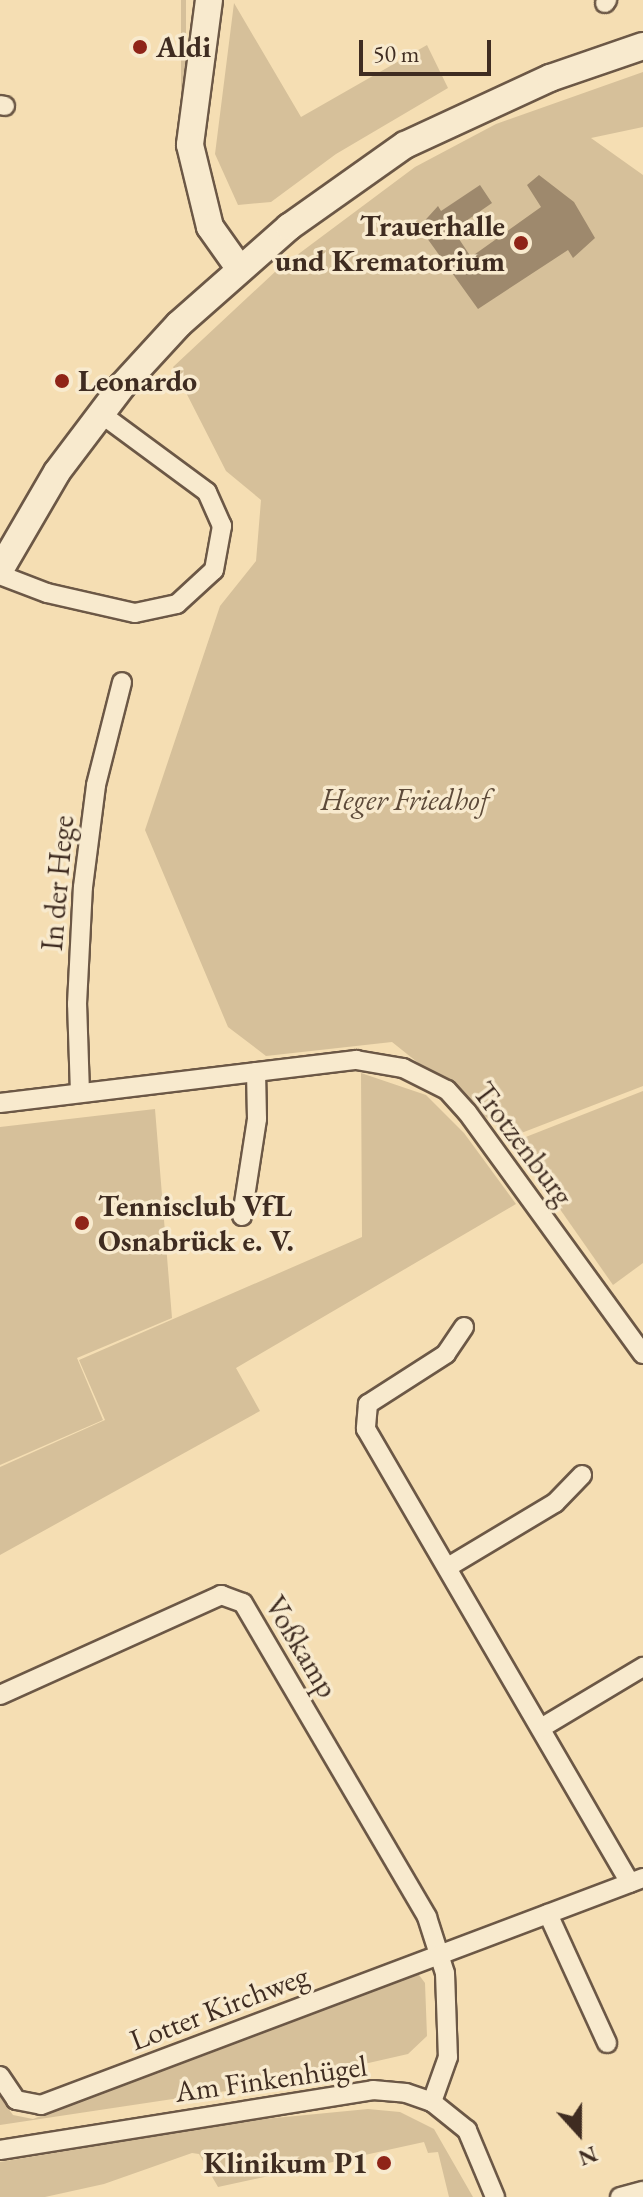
<!DOCTYPE html>
<meta charset="utf-8">
<style>
body{margin:0}
#map{position:relative;width:643px;height:2197px;overflow:hidden;background:#f5deb3;font-family:"EB Garamond",serif}
div>[style]{position:absolute}
.green>*{inset:0;background:#d6c09a;transform-origin:0 0}
.building>*{inset:0;background:#9e896d}
.roads{filter:drop-shadow(2px 0 #6c5846) drop-shadow(-2px 0 #6c5846) drop-shadow(0 2px #6c5846) drop-shadow(0 -2px #6c5846)}
.street>*{height:18px;margin:-9px;padding:0 9px;transform-origin:9px;border-radius:9px;background:#f8eace}
.secondary>*{height:26px;margin:-13px;padding:0 13px;transform-origin:13px;border-radius:13px;background:#f8eace}
.dots>*{width:22px;height:22px;translate:-50% -50%;box-sizing:border-box;border:4px solid #f8eace;border-radius:50%}
span{translate:-50% -50%;white-space:nowrap;text-align:center;line-height:1.15;-webkit-text-stroke:7px #f8eace;paint-order:stroke}
.poi-label{font-size:30px;color:#3f2c21;font-weight:700}
.left{translate:0 -50%;text-align:left}
.right{translate:-100% -50%;text-align:right}
.park-label{font-size:30px;color:#5d4a39;font-style:italic}
.street-label{font-size:30px;color:#3f2c21}
.north{position:absolute;left:539px;top:2093px;width:80px;height:80px;-webkit-text-stroke:6px #f8eace;paint-order:stroke;rotate:159deg;font-size:22px;font-weight:700;line-height:32px;text-align:center;color:#3f2c21}
.north::after{content:'';display:block;margin:auto;width:28px;height:36px;background:#3f2c21;clip-path:polygon(50% 0,100% 100%,50% 72%,0 100%)}
.scale{position:absolute;left:359px;top:40px;width:132px;height:36px;box-sizing:border-box;border:4px solid #3f2c21;border-top:0;padding-left:10px;font-size:24px;line-height:28px;white-space:nowrap;color:#3f2c21;-webkit-text-stroke:6px #f8eace;paint-order:stroke}
</style>
<div id="map">
<div class="green">
<div style="left:181px;top:0;width:5px;height:136px"></div>
<div style="clip-path:polygon(234px 3px,301px 117px,427px 45px,448px 88px,336px 154px,271px 202px,238px 205px,215px 154px)"></div>
<div style="clip-path:polygon(643px 72px,643px 127px,591px 138px,643px 175px,643px 1086px,511px 1137px,392px 1042px,266px 1056px,228px 1027px,145px 830px,220px 606px,256px 561px,261px 500px,226px 471px,173px 367px,277px 270px,415px 167px,496px 124px)"></div>
<div style="clip-path:polygon(361px 1073px,426px 1095px,464px 1133px,516px 1204px,236px 1368px,260px 1411px,0 1555px,0 1467px,105px 1420px,79px 1360px,362px 1237px)"></div>
<div style="clip-path:polygon(643px 1091px,643px 1263px,613px 1285px,513px 1142px)"></div>
<div style="clip-path:polygon(155px 1109px,172px 1318px,77px 1358px,103px 1420px,0 1465px,0 1127px)"></div>
<div style="clip-path:polygon(416px 1971px,425px 1983px,427px 2036px,408px 2054px,285px 2082px,0 2125px,0 2097px,13px 2115px,33px 2119px)"></div>
<div style="clip-path:polygon(368px 2109px,400px 2112px,434px 2129px,473px 2197px,449px 2197px,438px 2152px,428px 2153px,424px 2142px,218px 2187px,199px 2154px,192px 2153px,104px 2184px,45px 2197px,0 2197px,0 2162px,253px 2120px)"></div>
</div>
<div class="building">
<div style="clip-path:polygon(539px 175px,574px 202px,595px 238px,573px 258px,568px 250px,478px 309px,419px 227px,438px 206px,441px 211px,480px 185px,492px 203px,453px 230px,471px 257px,541px 207px,527px 185px)"></div>
</div>
<div class="roads">
<div class="street">
<div style="left:605px;top:3px;width:4px;rotate:-56deg"></div>
<div style="left:0;top:105px;width:5px;rotate:11deg"></div>
<div style="left:0;top:575px;width:50px;rotate:21deg"></div>
<div style="left:47px;top:593px;width:90px;rotate:12.8deg"></div>
<div style="left:135px;top:613px;width:43px;rotate:-12.1deg"></div>
<div style="left:177px;top:604px;width:50px;rotate:-42.6deg"></div>
<div style="left:214px;top:570px;width:45px;rotate:-79.7deg"></div>
<div style="left:222px;top:526px;width:37px;rotate:-114deg"></div>
<div style="left:207px;top:492px;width:133px;rotate:-143.6deg"></div>
<div style="left:80px;top:1093px;width:89px;rotate:-91.9deg"></div>
<div style="left:77px;top:1004px;width:117px;rotate:-87.1deg"></div>
<div style="left:83px;top:887px;width:103px;rotate:-82.7deg"></div>
<div style="left:96px;top:785px;width:106px;rotate:-75.8deg"></div>
<div style="left:0;top:1103px;width:359px;rotate:-6.9deg"></div>
<div style="left:356px;top:1060px;width:48px;rotate:9.7deg"></div>
<div style="left:403px;top:1068px;width:49px;rotate:26.6deg"></div>
<div style="left:447px;top:1090px;width:30px;rotate:48deg"></div>
<div style="left:467px;top:1112px;width:299px;rotate:54deg"></div>
<div style="left:242px;top:1216px;width:98px;rotate:-81.2deg"></div>
<div style="left:257px;top:1119px;width:47px;rotate:-91.2deg"></div>
<div style="left:464px;top:1327px;width:32px;rotate:124deg"></div>
<div style="left:446px;top:1354px;width:93px;rotate:147.3deg"></div>
<div style="left:368px;top:1404px;width:25px;rotate:95deg"></div>
<div style="left:366px;top:1429px;width:525px;rotate:59.82deg"></div>
<div style="left:448px;top:1567px;width:125px;rotate:-30.9deg"></div>
<div style="left:555px;top:1503px;width:39px;rotate:-46deg"></div>
<div style="left:0;top:1695px;width:243px;rotate:-24.3deg"></div>
<div style="left:221px;top:1595px;width:23px;rotate:20deg"></div>
<div style="left:243px;top:1603px;width:364px;rotate:59.6deg"></div>
<div style="left:427px;top:1917px;width:59px;rotate:72.2deg"></div>
<div style="left:445px;top:1973px;width:84px;rotate:88deg"></div>
<div style="left:448px;top:2057px;width:48px;rotate:109.6deg"></div>
<div style="left:541px;top:1728px;width:119px;rotate:-30.9deg"></div>
<div style="left:548px;top:1914px;width:142px;rotate:65.4deg"></div>
<div style="left:0;top:2076px;width:29px;rotate:56deg"></div>
<div style="left:16px;top:2100px;width:25px;rotate:11deg"></div>
<div style="left:41px;top:2105px;width:643px;rotate:-20.66deg"></div>
<div style="left:0;top:2150px;width:378px;rotate:-9.1deg"></div>
<div style="left:373px;top:2090px;width:33px;rotate:5deg"></div>
<div style="left:406px;top:2093px;width:28px;rotate:19deg"></div>
<div style="left:432px;top:2102px;width:45px;rotate:38.7deg"></div>
<div style="left:467px;top:2130px;width:73px;rotate:67.3deg"></div>
<div style="left:620px;top:2197px;width:24px;rotate:-15deg"></div>
</div>
<div class="secondary">
<div style="left:209px;top:0;width:146px;rotate:97.5deg"></div>
<div style="left:190px;top:145px;width:84px;rotate:76.3deg"></div>
<div style="left:210px;top:227px;width:50px;rotate:54.7deg"></div>
<div style="left:0;top:570px;width:113px;rotate:-59.8deg"></div>
<div style="left:57px;top:472px;width:108px;rotate:-52.9deg"></div>
<div style="left:122px;top:386px;width:84px;rotate:-47.4deg"></div>
<div style="left:179px;top:324px;width:147px;rotate:-41.4deg"></div>
<div style="left:289px;top:227px;width:142px;rotate:-35.3deg"></div>
<div style="left:405px;top:145px;width:160px;rotate:-24.8deg"></div>
<div style="left:550px;top:78px;width:98px;rotate:-19deg"></div>
</div>
</div>
<div class="dots">
<div style="left:140px;top:47px;background:#8f2418"></div>
<div style="left:521px;top:243px;background:#8f2418"></div>
<div style="left:62px;top:381px;background:#8f2418"></div>
<div style="left:82px;top:1223px;background:#8f2418"></div>
<div style="left:384px;top:2163px;background:#8f2418"></div>
</div>
<div class="poi-label">
<span class="left" style="left:156px;top:47px">Aldi</span>
<span class="right" style="left:505px;top:243px">Trauerhalle<br>und Krematorium</span>
<span class="left" style="left:78px;top:381px">Leonardo</span>
<span class="left" style="left:98px;top:1223px">Tennisclub VfL<br>Osnabrück e. V.</span>
<span class="right" style="left:368px;top:2163px">Klinikum P1</span>
</div>
<div class="park-label">
<span style="left:405px;top:800px">Heger Friedhof</span>
</div>
<div class="street-label">
<span style="left:58px;top:883px;rotate:-85deg">In der Hege</span>
<span style="left:523px;top:1144px;rotate:53deg">Trotzenburg</span>
<span style="left:301px;top:1647px;rotate:59deg">Voßkamp</span>
<span style="left:219px;top:2008px;rotate:-21deg">Lotter Kirchweg</span>
<span style="left:271px;top:2079px;rotate:-8deg">Am Finkenhügel</span>
</div>
<div class="north">N</div>
<div class="scale">50 m</div>
</div>
